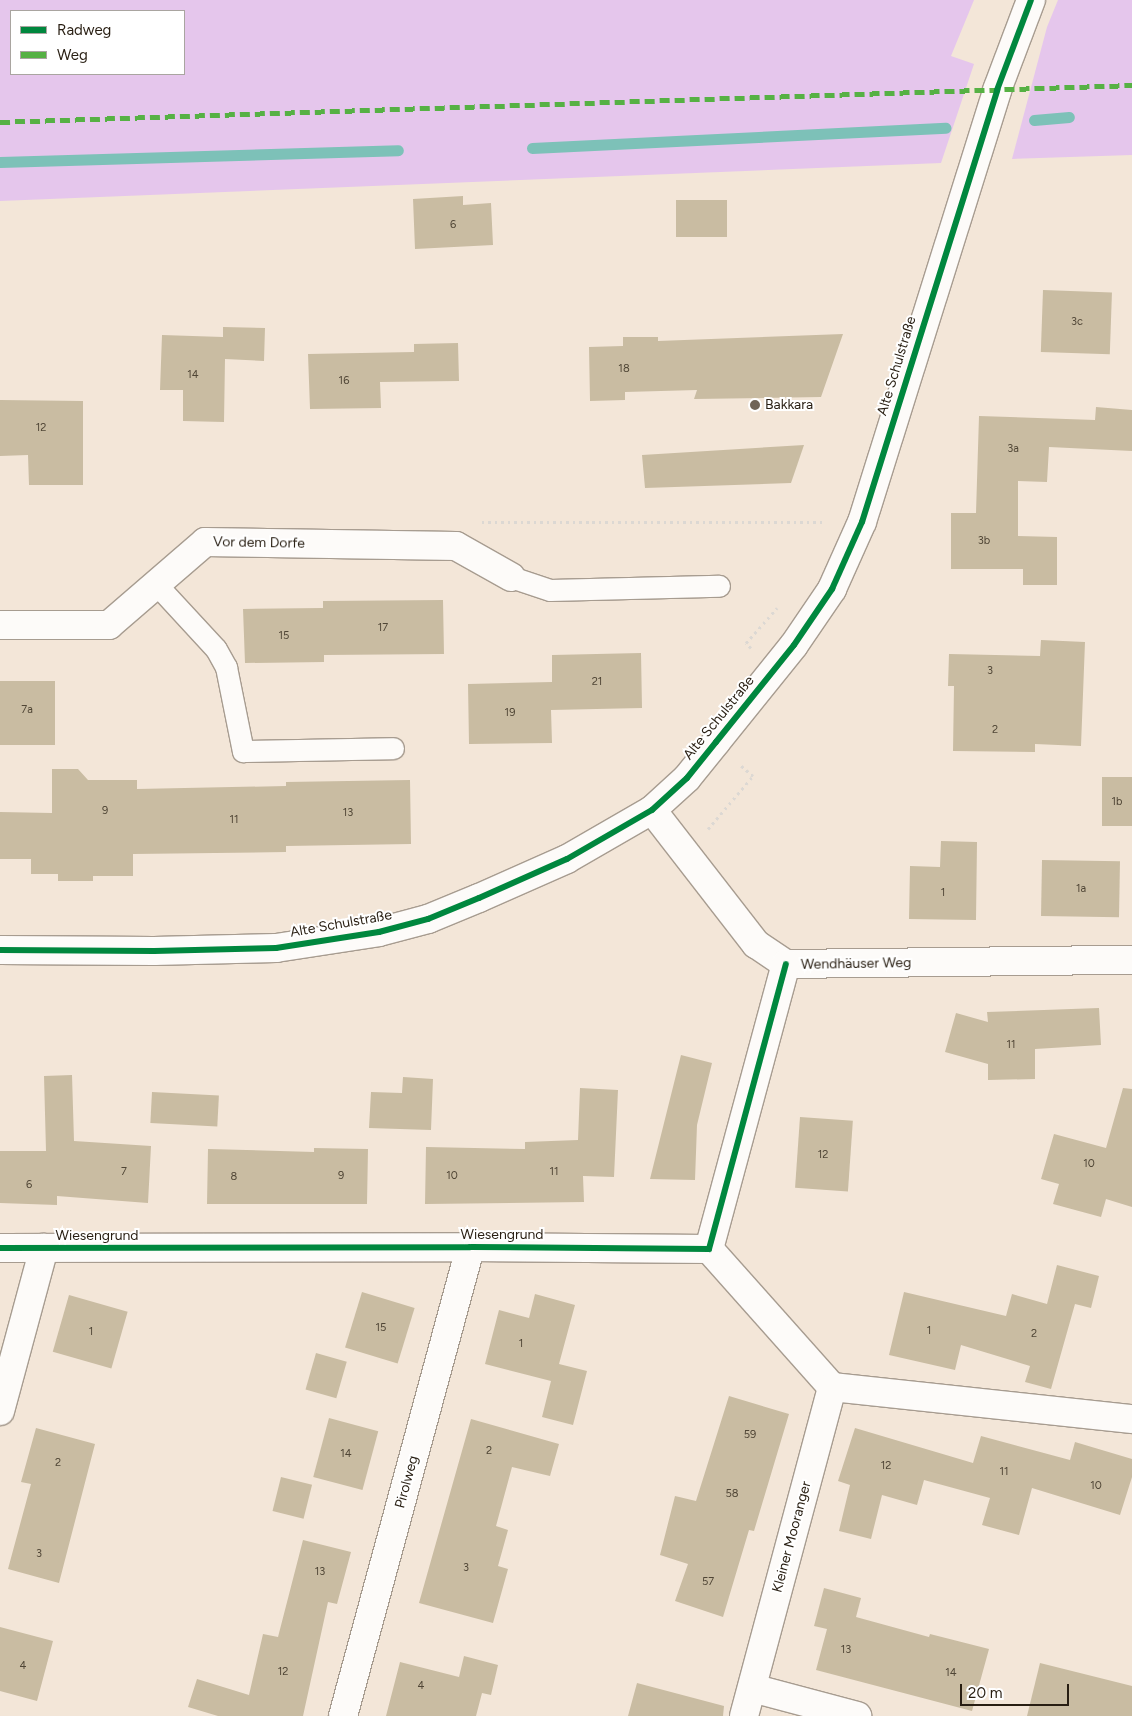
<!DOCTYPE html>
<meta charset="utf-8">
<style>
body{margin:0}
#map{position:relative;width:1132px;height:1716px;overflow:hidden;background:#f3e6d8;font-family:Figtree,sans-serif}
div>[style]{position:absolute}
.green>*{inset:0;background:#e5c6ec}
.stream>*{height:11px;margin:-5.5px;padding:0 5.5px;transform-origin:5.5px;border-radius:5.5px;background:#7dc1b8}
.building>*{inset:0;background:#c9bca2;transform-origin:0 0}
.path>*{height:3px;margin-top:-1.5px;transform-origin:0;background:repeating-linear-gradient(90deg,#dcd8d3 0 2.5px,transparent 0 6.5px)}
.roads{filter:drop-shadow(1px 0 #a79c90) drop-shadow(-1px 0 #a79c90) drop-shadow(0 1px #a79c90) drop-shadow(0 -1px #a79c90)}
.lane>*{height:21px;margin:-10.5px;padding:0 10.5px;transform-origin:10.5px;border-radius:10.5px;background:#fdfbf9}
.street>*{height:28px;margin:-14px;padding:0 14px;transform-origin:14px;border-radius:14px;background:#fdfbf9}
.secondary>*{height:28px;margin:-14px;padding:0 14px;transform-origin:14px;border-radius:14px;background:#fdfbf9}
.quiet>*{height:5px;margin-top:-2.5px;transform-origin:0;background:repeating-linear-gradient(90deg,#56b144 0 10px,transparent 0 15px)}
.cycleway>*{height:6px;margin:-3px;padding:0 3px;transform-origin:3px;border-radius:3px;background:#00873e}
.dots>*{width:14px;height:14px;translate:-50% -50%;box-sizing:border-box;border:2px solid #fff;border-radius:50%}
span{translate:-50% -50%;white-space:nowrap;text-align:center;line-height:1.15;-webkit-text-stroke:4px #fff;paint-order:stroke}
.number-label{font-size:11px;color:#504636}
.number-label span{-webkit-text-stroke-width:0}
.street-label{font-size:14px;color:#281e12}
.poi-label{font-size:14px;color:#281e12}
.left{translate:0 -50%;text-align:left}
.legend{position:absolute;left:10px;top:10px;width:175px;height:65px;box-sizing:border-box;background:#fff;border:1px solid #a9a5a0;margin:0;padding:6px 9px;list-style:none;font-size:15px;color:#281e12}
.legend li{display:flex;align-items:center;gap:10px;height:25px}
.legend b{width:25px;border:1px solid #a9a5a0}
.scale{position:absolute;left:960px;top:1684px;width:109px;height:22px;box-sizing:border-box;border:2px solid #281e12;border-top:0;padding-left:6px;font-size:15px;line-height:18px;white-space:nowrap;color:#281e12;-webkit-text-stroke:4px #fff;paint-order:stroke}
</style>
<div id="map">
<div class="green">
<div style="clip-path:polygon(evenodd,0 0,974px 0,951px 56px,974px 64px,941px 163px,0 201px,0 0,11px 11px,184px 11px,184px 74px,11px 74px,11px 11px)"></div>
<div style="clip-path:polygon(1058px 0,1132px 0,1132px 155px,1012px 159px,1047px 27px)"></div>
</div>
<div class="stream">
<div style="left:1034px;top:120px;width:35px;rotate:-5deg"></div>
<div style="left:532px;top:148px;width:414px;rotate:-2.8deg"></div>
<div style="left:0;top:162px;width:398px;rotate:-1.7deg"></div>
</div>
<div class="building">
<div style="clip-path:polygon(463px 196px,463px 205px,491px 203px,493px 245px,415px 249px,413px 199px)"></div>
<div style="left:676px;top:200px;width:51px;height:37px"></div>
<div style="left:1043px;top:290px;width:69px;height:62px;rotate:2deg"></div>
<div style="clip-path:polygon(223px 327px,265px 328px,264px 361px,225px 359px,224px 422px,183px 421px,183px 390px,160px 390px,162px 335px,223px 337px)"></div>
<div style="clip-path:polygon(843px 334px,821px 397px,694px 399px,697px 390px,625px 392px,625px 400px,590px 401px,589px 347px,623px 346px,623px 337px,658px 337px,658px 341px)"></div>
<div style="clip-path:polygon(458px 343px,459px 381px,380px 382px,381px 408px,310px 409px,308px 354px,414px 352px,414px 344px)"></div>
<div style="clip-path:polygon(0 400px,83px 401px,83px 485px,29px 485px,28px 455px,0 456px)"></div>
<div style="clip-path:polygon(1096px 407px,1132px 410px,1132px 451px,1049px 447px,1047px 482px,1018px 481px,1018px 536px,1057px 537px,1057px 585px,1023px 585px,1023px 569px,951px 569px,951px 513px,976px 513px,979px 416px,1095px 420px)"></div>
<div style="clip-path:polygon(804px 445px,791px 483px,645px 488px,642px 455px)"></div>
<div style="clip-path:polygon(443px 600px,444px 654px,324px 655px,324px 662px,245px 663px,243px 609px,323px 608px,323px 601px)"></div>
<div style="clip-path:polygon(1041px 640px,1085px 642px,1081px 746px,1035px 744px,1035px 752px,953px 751px,954px 686px,948px 686px,949px 654px,1040px 656px)"></div>
<div style="clip-path:polygon(641px 653px,642px 708px,551px 710px,552px 743px,469px 744px,468px 684px,552px 682px,552px 655px)"></div>
<div style="left:55px;top:681px;width:64px;height:55px;rotate:90deg"></div>
<div style="clip-path:polygon(52px 769px,78px 769px,88px 780px,137px 780px,137px 789px,286px 786px,286px 782px,410px 780px,411px 844px,286px 846px,286px 852px,133px 854px,133px 876px,93px 876px,93px 881px,58px 881px,58px 874px,31px 874px,31px 859px,0 859px,0 812px,52px 813px)"></div>
<div style="left:1102px;top:777px;width:30px;height:49px"></div>
<div style="clip-path:polygon(941px 841px,977px 842px,976px 920px,909px 919px,910px 866px,940px 867px)"></div>
<div style="left:1042px;top:860px;width:78px;height:56px;rotate:1deg"></div>
<div style="clip-path:polygon(1099px 1008px,1101px 1045px,1035px 1049px,1035px 1079px,988px 1080px,988px 1064px,945px 1052px,956px 1013px,988px 1022px,987px 1012px)"></div>
<div style="clip-path:polygon(681px 1055px,712px 1063px,697px 1125px,695px 1180px,650px 1179px)"></div>
<div style="clip-path:polygon(72px 1075px,74px 1141px,151px 1146px,148px 1203px,57px 1196px,57px 1205px,0 1203px,0 1151px,46px 1151px,44px 1076px)"></div>
<div style="clip-path:polygon(403px 1077px,433px 1079px,431px 1130px,369px 1128px,371px 1092px,402px 1093px)"></div>
<div style="clip-path:polygon(580px 1088px,618px 1090px,614px 1177px,583px 1176px,584px 1202px,425px 1204px,426px 1147px,525px 1149px,525px 1142px,578px 1140px)"></div>
<div style="clip-path:polygon(1123px 1088px,1132px 1089px,1132px 1207px,1106px 1199px,1101px 1217px,1053px 1204px,1059px 1184px,1041px 1179px,1054px 1134px,1106px 1148px)"></div>
<div style="left:152px;top:1092px;width:67px;height:31px;rotate:3deg"></div>
<div style="left:800px;top:1117px;width:53px;height:71px;rotate:4deg"></div>
<div style="clip-path:polygon(314px 1148px,368px 1149px,367px 1204px,207px 1204px,208px 1149px,314px 1152px)"></div>
<div style="clip-path:polygon(1057px 1265px,1099px 1276px,1091px 1308px,1075px 1304px,1051px 1389px,1025px 1382px,1030px 1366px,961px 1345px,955px 1370px,889px 1355px,904px 1292px,1006px 1316px,1012px 1294px,1047px 1304px)"></div>
<div style="left:362px;top:1292px;width:55px;height:58px;rotate:17deg"></div>
<div style="clip-path:polygon(535px 1294px,575px 1305px,559px 1364px,587px 1371px,573px 1425px,542px 1417px,551px 1381px,485px 1364px,499px 1310px,529px 1318px)"></div>
<div style="left:69px;top:1295px;width:61px;height:59px;rotate:16deg"></div>
<div style="left:316px;top:1353px;width:32px;height:38px;rotate:16deg"></div>
<div style="clip-path:polygon(729px 1396px,789px 1414px,754px 1531px,749px 1530px,723px 1617px,675px 1601px,688px 1564px,660px 1555px,675px 1496px,696px 1501px)"></div>
<div style="left:329px;top:1418px;width:51px;height:61px;rotate:15deg"></div>
<div style="clip-path:polygon(471px 1419px,559px 1444px,550px 1476px,512px 1467px,496px 1526px,508px 1530px,498px 1566px,508px 1569px,493px 1623px,419px 1603px)"></div>
<div style="clip-path:polygon(36px 1428px,95px 1444px,59px 1583px,8px 1569px,31px 1484px,21px 1482px)"></div>
<div style="clip-path:polygon(855px 1428px,973px 1463px,981px 1436px,1070px 1460px,1075px 1442px,1132px 1459px,1132px 1477px,1120px 1515px,1032px 1488px,1019px 1535px,982px 1525px,990px 1498px,924px 1480px,917px 1505px,882px 1495px,871px 1539px,839px 1531px,850px 1485px,838px 1481px)"></div>
<div style="left:281px;top:1477px;width:32px;height:35px;rotate:14deg"></div>
<div style="clip-path:polygon(303px 1540px,351px 1552px,337px 1604px,328px 1602px,303px 1716px,218px 1716px,188px 1707px,197px 1679px,249px 1695px,263px 1634px,278px 1637px)"></div>
<div style="clip-path:polygon(824px 1588px,861px 1598px,856px 1617px,929px 1637px,930px 1634px,989px 1649px,972px 1711px,816px 1670px,827px 1629px,814px 1626px)"></div>
<div style="clip-path:polygon(0 1627px,53px 1641px,37px 1701px,0 1691px)"></div>
<div style="clip-path:polygon(464px 1656px,498px 1665px,491px 1695px,482px 1693px,476px 1716px,386px 1716px,400px 1662px,459px 1677px)"></div>
<div style="clip-path:polygon(1040px 1663px,1132px 1686px,1132px 1716px,1027px 1716px)"></div>
<div style="clip-path:polygon(637px 1683px,724px 1706px,723px 1716px,628px 1716px)"></div>
</div>
<div class="path">
<div style="left:482px;top:522px;width:344px"></div>
<div style="left:751px;top:648px;width:7px;rotate:-135deg"></div>
<div style="left:746px;top:643px;width:47px;rotate:-48.5deg"></div>
<div style="left:708px;top:829px;width:70px;rotate:-49.7deg"></div>
<div style="left:753px;top:776px;width:18px;rotate:-139deg"></div>
</div>
<div class="roads">
<div class="lane">
<div style="left:511px;top:577px;width:41px;rotate:18.4deg"></div>
<div style="left:550px;top:590px;width:169px;rotate:-1.4deg"></div>
<div style="left:156px;top:584px;width:88px;rotate:47.3deg"></div>
<div style="left:216px;top:649px;width:21px;rotate:61deg"></div>
<div style="left:226px;top:667px;width:86px;rotate:78.6deg"></div>
<div style="left:243px;top:751px;width:150px;rotate:-1.1deg"></div>
</div>
<div class="street">
<div style="left:0;top:625px;width:109px"></div>
<div style="left:109px;top:625px;width:127px;rotate:-40.8deg"></div>
<div style="left:205px;top:542px;width:251px;rotate:0.9deg"></div>
<div style="left:456px;top:546px;width:63px;rotate:29.4deg"></div>
<div style="left:652px;top:810px;width:170px;rotate:52.2deg"></div>
<div style="left:756px;top:944px;width:36px;rotate:34deg"></div>
<div style="left:786px;top:964px;width:346px;rotate:-0.7deg"></div>
<div style="left:0;top:1248px;width:470px;rotate:-0.1deg"></div>
<div style="left:470px;top:1247px;width:239px;rotate:0.5deg"></div>
<div style="left:709px;top:1249px;width:295px;rotate:-74.9deg"></div>
<div style="left:709px;top:1249px;width:185px;rotate:48.3deg"></div>
<div style="left:832px;top:1387px;width:302px;rotate:6.1deg"></div>
<div style="left:0;top:1411px;width:169px;rotate:-74.9deg"></div>
<div style="left:752px;top:1688px;width:109px;rotate:14.9deg"></div>
<div style="left:343px;top:1716px;width:486px;rotate:-74.8deg"></div>
<div style="left:744px;top:1716px;width:341px;rotate:-75deg"></div>
</div>
<div class="secondary">
<div style="left:0;top:950px;width:154px;rotate:0.4deg"></div>
<div style="left:154px;top:951px;width:122px;rotate:-1.4deg"></div>
<div style="left:276px;top:948px;width:104px;rotate:-8.8deg"></div>
<div style="left:379px;top:932px;width:51px;rotate:-14.9deg"></div>
<div style="left:428px;top:919px;width:55px;rotate:-22.4deg"></div>
<div style="left:479px;top:898px;width:96px;rotate:-23.9deg"></div>
<div style="left:567px;top:859px;width:98px;rotate:-30deg"></div>
<div style="left:652px;top:810px;width:47px;rotate:-42.4deg"></div>
<div style="left:687px;top:778px;width:46px;rotate:-51.1deg"></div>
<div style="left:716px;top:742px;width:124px;rotate:-51.2deg"></div>
<div style="left:794px;top:645px;width:68px;rotate:-55.8deg"></div>
<div style="left:832px;top:589px;width:73px;rotate:-65.9deg"></div>
<div style="left:862px;top:522px;width:453px;rotate:-72.6deg"></div>
<div style="left:997px;top:90px;width:96px;rotate:-69.3deg"></div>
</div>
</div>
<div class="quiet">
<div style="left:0;top:122px;width:1133px;rotate:-1.87deg"></div>
</div>
<div class="cycleway">
<div style="left:0;top:950px;width:154px;rotate:0.4deg"></div>
<div style="left:154px;top:951px;width:122px;rotate:-1.4deg"></div>
<div style="left:276px;top:948px;width:104px;rotate:-8.8deg"></div>
<div style="left:379px;top:932px;width:51px;rotate:-14.9deg"></div>
<div style="left:428px;top:919px;width:55px;rotate:-22.4deg"></div>
<div style="left:479px;top:898px;width:96px;rotate:-23.9deg"></div>
<div style="left:567px;top:859px;width:98px;rotate:-30deg"></div>
<div style="left:652px;top:810px;width:47px;rotate:-42.4deg"></div>
<div style="left:687px;top:778px;width:46px;rotate:-51.1deg"></div>
<div style="left:716px;top:742px;width:124px;rotate:-51.2deg"></div>
<div style="left:794px;top:645px;width:68px;rotate:-55.8deg"></div>
<div style="left:832px;top:589px;width:73px;rotate:-65.9deg"></div>
<div style="left:862px;top:522px;width:453px;rotate:-72.6deg"></div>
<div style="left:997px;top:90px;width:96px;rotate:-69.3deg"></div>
<div style="left:0;top:1248px;width:470px;rotate:-0.1deg"></div>
<div style="left:470px;top:1247px;width:239px;rotate:0.5deg"></div>
<div style="left:709px;top:1249px;width:295px;rotate:-74.9deg"></div>
</div>
<div class="dots">
<div style="left:755px;top:405px;background:#6f6457"></div>
</div>
<div class="number-label">
<span style="left:453px;top:225px">6</span>
<span style="left:1077px;top:322px">3c</span>
<span style="left:624px;top:369px">18</span>
<span style="left:193px;top:375px">14</span>
<span style="left:344px;top:381px">16</span>
<span style="left:41px;top:428px">12</span>
<span style="left:1013px;top:449px">3a</span>
<span style="left:984px;top:541px">3b</span>
<span style="left:383px;top:628px">17</span>
<span style="left:284px;top:636px">15</span>
<span style="left:990px;top:671px">3</span>
<span style="left:597px;top:682px">21</span>
<span style="left:27px;top:710px">7a</span>
<span style="left:510px;top:713px">19</span>
<span style="left:995px;top:730px">2</span>
<span style="left:1117px;top:802px">1b</span>
<span style="left:105px;top:811px">9</span>
<span style="left:348px;top:813px">13</span>
<span style="left:234px;top:820px">11</span>
<span style="left:1081px;top:889px">1a</span>
<span style="left:943px;top:893px">1</span>
<span style="left:1011px;top:1045px">11</span>
<span style="left:823px;top:1155px">12</span>
<span style="left:1089px;top:1164px">10</span>
<span style="left:124px;top:1172px">7</span>
<span style="left:554px;top:1172px">11</span>
<span style="left:341px;top:1176px">9</span>
<span style="left:452px;top:1176px">10</span>
<span style="left:234px;top:1177px">8</span>
<span style="left:29px;top:1185px">6</span>
<span style="left:381px;top:1328px">15</span>
<span style="left:929px;top:1331px">1</span>
<span style="left:91px;top:1332px">1</span>
<span style="left:1034px;top:1334px">2</span>
<span style="left:521px;top:1344px">1</span>
<span style="left:750px;top:1435px">59</span>
<span style="left:489px;top:1451px">2</span>
<span style="left:346px;top:1454px">14</span>
<span style="left:58px;top:1463px">2</span>
<span style="left:886px;top:1466px">12</span>
<span style="left:1004px;top:1472px">11</span>
<span style="left:1096px;top:1486px">10</span>
<span style="left:732px;top:1494px">58</span>
<span style="left:39px;top:1554px">3</span>
<span style="left:466px;top:1568px">3</span>
<span style="left:320px;top:1572px">13</span>
<span style="left:708px;top:1582px">57</span>
<span style="left:846px;top:1650px">13</span>
<span style="left:23px;top:1666px">4</span>
<span style="left:283px;top:1672px">12</span>
<span style="left:951px;top:1673px">14</span>
<span style="left:421px;top:1686px">4</span>
</div>
<div class="street-label">
<span style="left:897px;top:366px;rotate:-73deg">Alte Schulstraße</span>
<span style="left:259px;top:543px;rotate:1deg">Vor dem Dorfe</span>
<span style="left:719px;top:718px;rotate:-51deg">Alte Schulstraße</span>
<span style="left:341px;top:924px;rotate:-10deg">Alte Schulstraße</span>
<span style="left:856px;top:964px;rotate:-1deg">Wendhäuser Weg</span>
<span style="left:502px;top:1235px">Wiesengrund</span>
<span style="left:97px;top:1236px">Wiesengrund</span>
<span style="left:407px;top:1482px;rotate:-75deg">Pirolweg</span>
<span style="left:792px;top:1537px;rotate:-75deg">Kleiner Mooranger</span>
</div>
<div class="poi-label">
<span class="left" style="left:765px;top:405px">Bakkara</span>
</div>
<ul class="legend">
<li><b style="height:6px;background:#00873e"></b>Radweg</li>
<li><b style="height:6px;background:#56b144"></b>Weg</li>
</ul>
<div class="scale">20 m</div>
</div>
